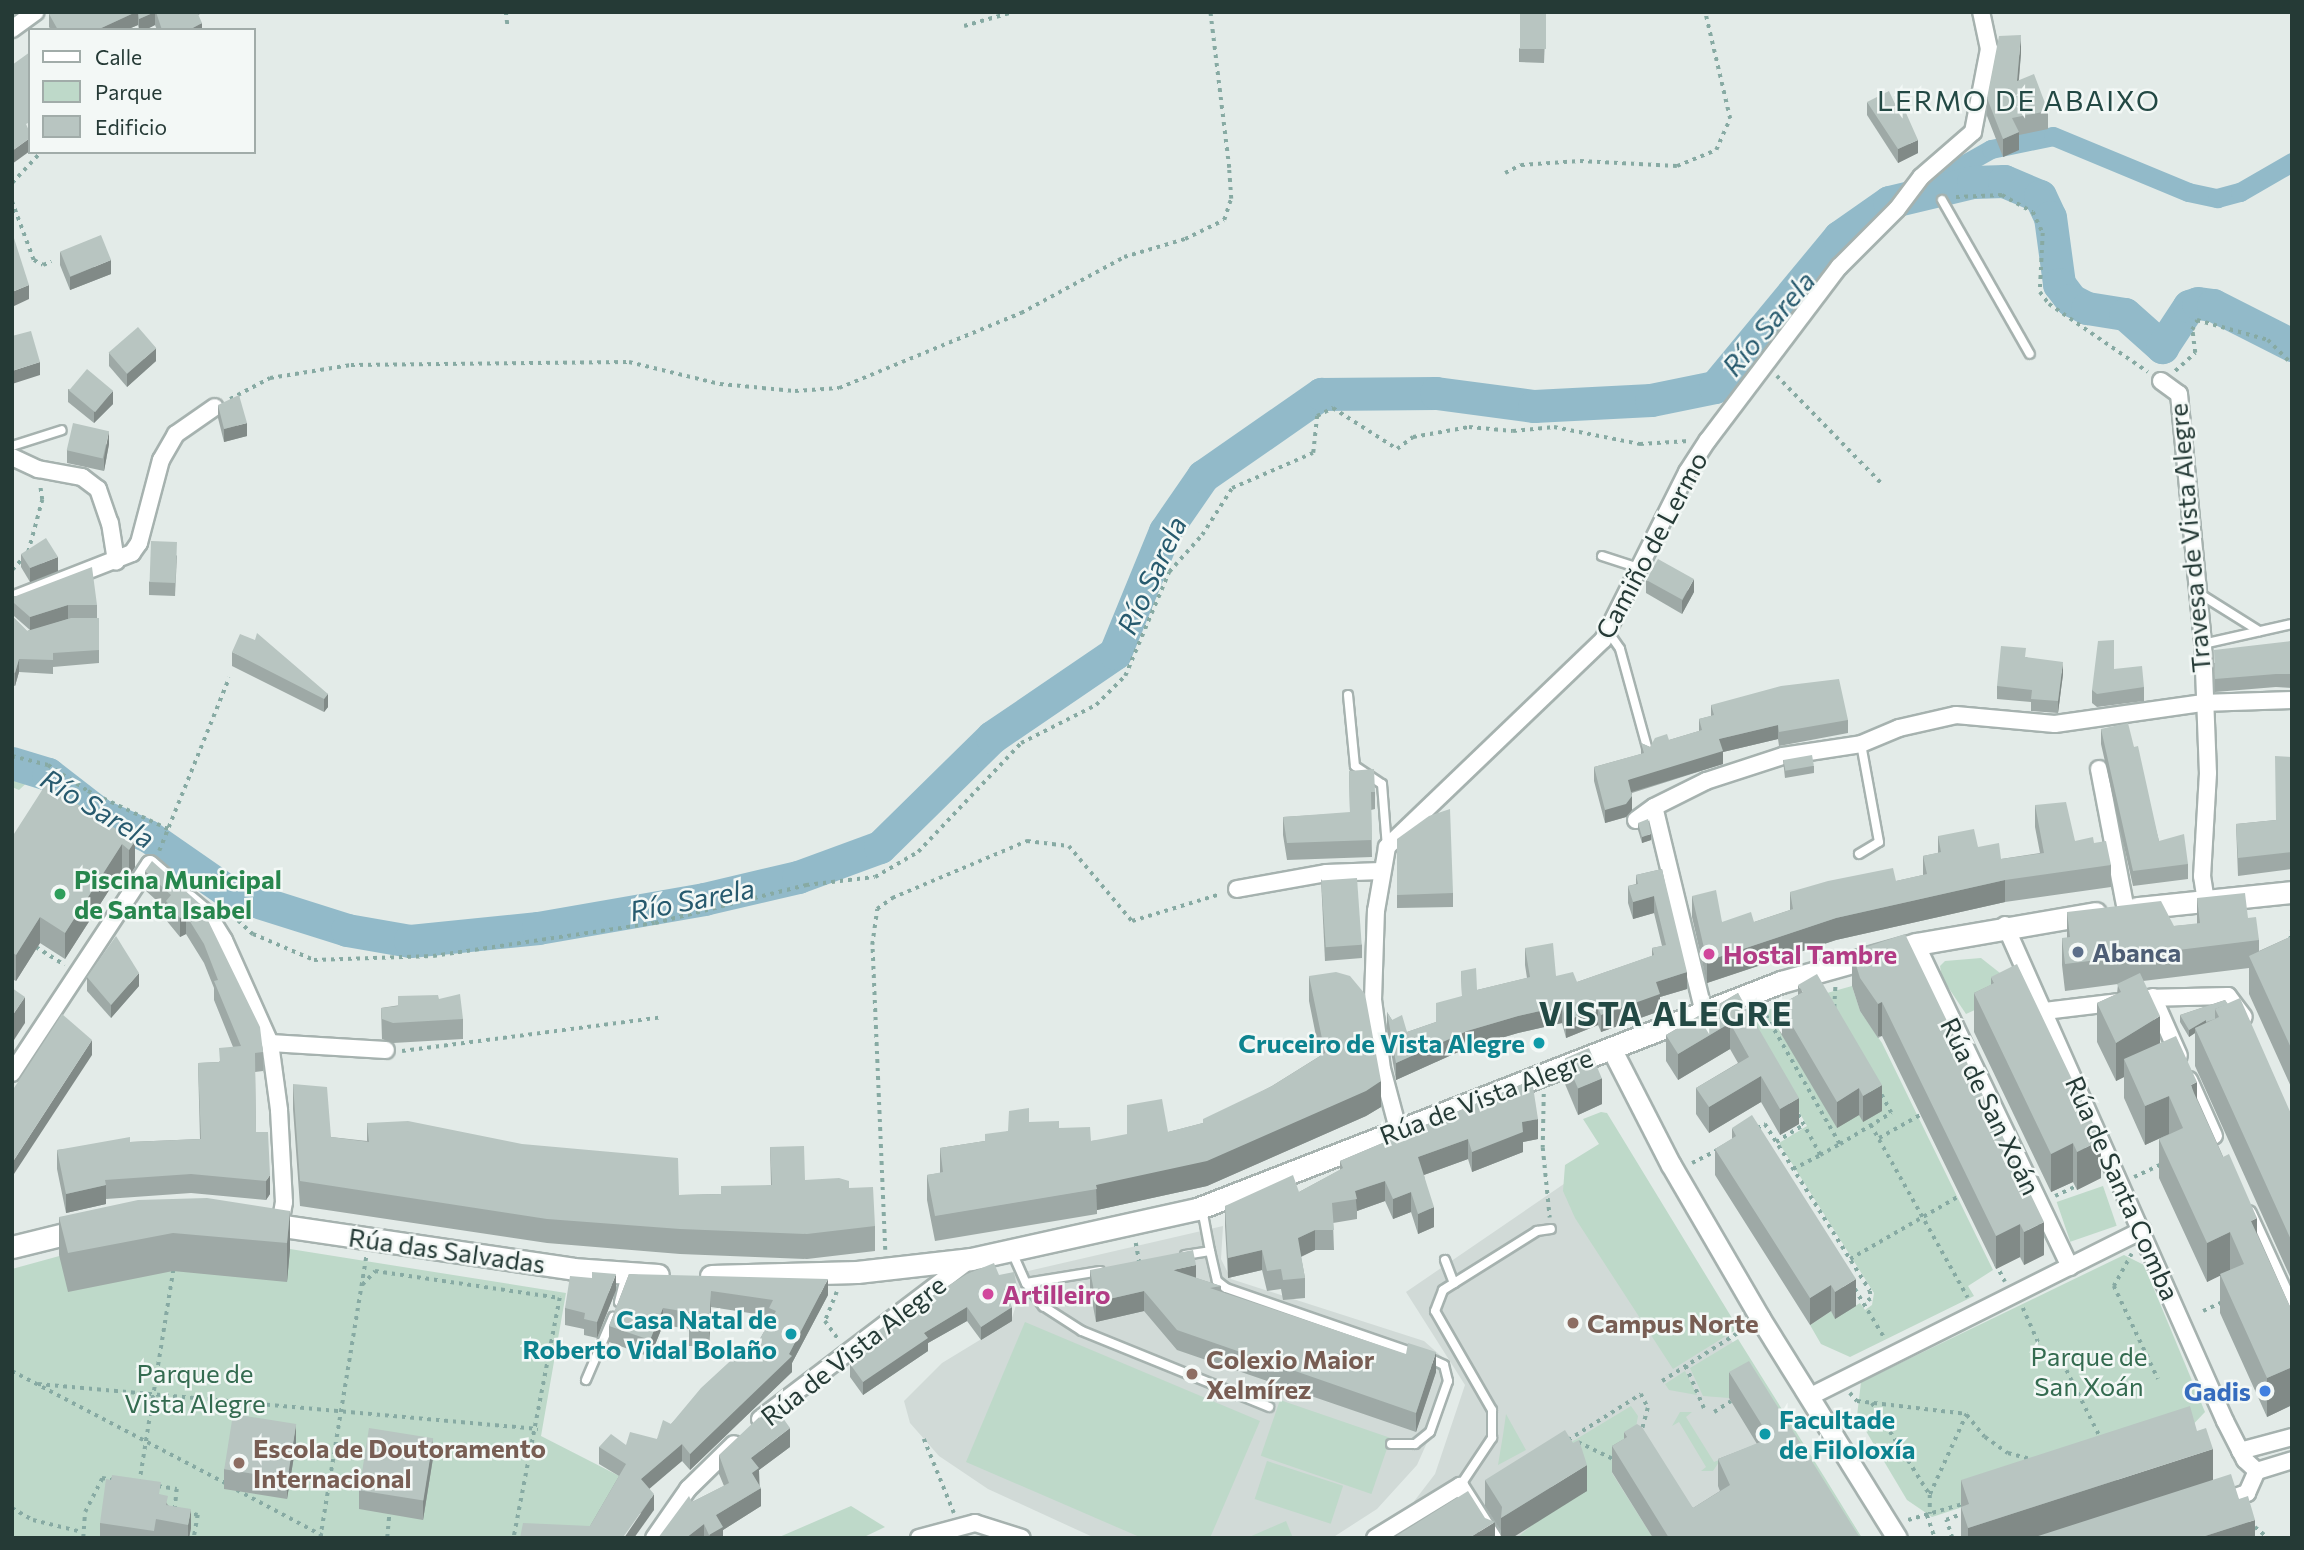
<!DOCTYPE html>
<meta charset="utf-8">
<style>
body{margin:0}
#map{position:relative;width:2304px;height:1550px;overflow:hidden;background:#e3ebe8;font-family:Commissioner,sans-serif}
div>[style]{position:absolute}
.built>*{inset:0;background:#d1dad7}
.green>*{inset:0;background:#bed9c9;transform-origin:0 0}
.canal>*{height:19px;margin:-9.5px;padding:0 9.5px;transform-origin:9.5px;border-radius:9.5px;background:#92bac9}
.river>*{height:33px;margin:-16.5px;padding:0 16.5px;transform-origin:16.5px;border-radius:16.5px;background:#92bac9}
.path>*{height:3.5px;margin-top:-1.75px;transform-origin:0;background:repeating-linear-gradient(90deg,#87aaa3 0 3.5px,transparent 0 8.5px)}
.roads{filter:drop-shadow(2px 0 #a6b2af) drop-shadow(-2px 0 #a6b2af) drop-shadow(0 2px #a6b2af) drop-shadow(0 -2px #a6b2af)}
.service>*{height:8px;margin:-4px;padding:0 4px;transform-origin:4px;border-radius:4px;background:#fff}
.minor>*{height:16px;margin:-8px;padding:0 8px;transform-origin:8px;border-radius:8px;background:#fff}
.tertiary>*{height:19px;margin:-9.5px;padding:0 9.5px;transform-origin:9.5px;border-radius:9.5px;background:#fff}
.secondary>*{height:21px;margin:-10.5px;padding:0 10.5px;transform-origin:10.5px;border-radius:10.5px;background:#fff}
.wall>*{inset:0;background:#9ea9a6}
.shaded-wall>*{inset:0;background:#818a87;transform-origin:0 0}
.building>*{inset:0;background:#b8c5c1;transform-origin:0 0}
.dots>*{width:19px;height:19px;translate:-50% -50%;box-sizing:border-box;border:4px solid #f3f8f6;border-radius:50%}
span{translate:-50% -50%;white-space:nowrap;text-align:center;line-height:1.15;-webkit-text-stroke:5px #f3f8f6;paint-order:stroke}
.street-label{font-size:26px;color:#253a36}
.leisure-label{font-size:26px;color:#27864d;font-weight:700}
.left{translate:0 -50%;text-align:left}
.service-label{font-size:26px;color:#4e5e75;font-weight:700}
.hotel-label{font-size:26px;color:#b23c85;font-weight:700}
.culture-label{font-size:26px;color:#0d838f;font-weight:700}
.right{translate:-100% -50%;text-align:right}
.education-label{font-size:26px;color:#785e54;font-weight:700}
.park-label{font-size:26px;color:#346b50}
.shop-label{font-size:26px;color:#366cbe;font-weight:700}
.neighbourhood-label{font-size:28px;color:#234944;letter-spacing:2px}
.water-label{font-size:28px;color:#275a6e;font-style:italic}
.district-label{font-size:33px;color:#234944;font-weight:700;letter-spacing:2px}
.frame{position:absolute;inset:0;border:14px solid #253a36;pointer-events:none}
.legend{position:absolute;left:28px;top:28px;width:228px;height:126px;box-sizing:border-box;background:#f3f8f6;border:2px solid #a1aca9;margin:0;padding:9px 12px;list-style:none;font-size:21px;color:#253a36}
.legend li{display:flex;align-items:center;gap:14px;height:35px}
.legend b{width:35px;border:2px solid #a1aca9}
</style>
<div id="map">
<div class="built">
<div style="clip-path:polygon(1599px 1160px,1742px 1355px,1862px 1538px,1386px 1538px,1435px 1474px,1465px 1385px,1406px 1292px)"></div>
<div style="clip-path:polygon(1223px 1226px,1221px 1259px,1231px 1279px,1424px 1341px,1450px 1364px,1453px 1384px,1417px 1465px,1377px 1509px,1332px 1538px,1095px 1538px,988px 1489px,939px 1456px,910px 1423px,904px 1401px,942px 1363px,1011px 1321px,1018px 1299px,1011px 1275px)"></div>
</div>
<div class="green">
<div style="clip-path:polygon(12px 765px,34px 776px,19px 790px,12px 787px)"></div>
<div style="clip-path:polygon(1981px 958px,2000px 973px,2012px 993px,1966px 1014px,1942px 978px,1940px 966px,1945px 961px)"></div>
<div style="clip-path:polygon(1852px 986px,1860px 1011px,1882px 1043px,1993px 1270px,1968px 1286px,1974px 1296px,1850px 1357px,1821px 1344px,1810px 1325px,1831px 1311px,1836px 1318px,1860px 1303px,1865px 1310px,1872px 1305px,1874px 1293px,1779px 1143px,1807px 1126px,1745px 1016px)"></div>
<div style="clip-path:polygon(1601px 1112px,1607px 1113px,1735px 1323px,1734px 1331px,1673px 1369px,1575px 1218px,1563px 1191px,1565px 1165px,1599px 1144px,1583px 1119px)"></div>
<div style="left:2103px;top:1186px;width:42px;height:49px;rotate:71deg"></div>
<div style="clip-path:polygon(290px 1249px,566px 1293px,541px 1436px,629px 1481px,616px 1538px,12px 1538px,12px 1269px,63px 1255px)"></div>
<div style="clip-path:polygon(2124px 1255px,2144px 1265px,2205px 1412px,2184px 1434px,1932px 1517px,1907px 1500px,1857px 1416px,1861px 1382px)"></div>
<div style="clip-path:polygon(1025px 1322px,1260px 1421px,1210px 1538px,1142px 1538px,966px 1462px)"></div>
<div style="clip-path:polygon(1738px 1339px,1825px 1478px,1862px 1538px,1843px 1538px,1748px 1387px,1729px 1398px,1703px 1396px,1690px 1368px)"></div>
<div style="clip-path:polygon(1685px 1371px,1697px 1395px,1669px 1390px,1665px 1384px)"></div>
<div style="left:1280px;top:1400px;width:117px;height:59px;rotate:19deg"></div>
<div style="clip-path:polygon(1631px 1406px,1638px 1416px,1633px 1444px,1612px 1473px,1653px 1538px,1517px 1538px,1586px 1479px,1560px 1449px)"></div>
<div style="clip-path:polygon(1680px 1412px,1692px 1412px,1686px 1417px,1714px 1462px,1721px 1459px,1713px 1471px,1701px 1471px,1706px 1467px,1679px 1422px,1672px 1426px)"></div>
<div style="clip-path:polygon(1506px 1414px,1526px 1450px,1498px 1465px,1503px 1435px)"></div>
<div style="left:1267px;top:1461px;width:80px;height:40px;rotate:18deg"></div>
<div style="clip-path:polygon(851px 1506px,885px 1527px,862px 1538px,777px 1538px)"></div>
<div style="clip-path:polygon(1286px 1521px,1293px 1538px,1247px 1538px)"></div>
</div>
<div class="canal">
<div style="left:1929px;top:190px;width:12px;rotate:-55deg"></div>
<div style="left:1936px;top:180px;width:63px;rotate:-29.4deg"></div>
<div style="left:1991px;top:149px;width:63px;rotate:-11.8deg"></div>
<div style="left:2053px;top:136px;width:146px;rotate:22.5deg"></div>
<div style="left:2188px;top:192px;width:30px;rotate:12deg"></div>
<div style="left:2217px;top:198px;width:24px;rotate:-15deg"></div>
<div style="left:2240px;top:192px;width:60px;rotate:-30deg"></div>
</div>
<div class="river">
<div style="left:12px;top:763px;width:38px;rotate:17deg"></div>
<div style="left:48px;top:774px;width:67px;rotate:37.7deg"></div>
<div style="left:101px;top:815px;width:51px;rotate:24.1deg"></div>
<div style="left:148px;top:836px;width:100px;rotate:34.8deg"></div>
<div style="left:230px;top:893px;width:123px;rotate:17.5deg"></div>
<div style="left:347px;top:930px;width:64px;rotate:9.9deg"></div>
<div style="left:410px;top:941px;width:129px;rotate:-5.8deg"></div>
<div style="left:538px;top:928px;width:169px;rotate:-9.9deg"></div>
<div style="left:704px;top:899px;width:97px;rotate:-13.2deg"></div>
<div style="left:798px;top:877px;width:87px;rotate:-20.1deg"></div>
<div style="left:880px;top:847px;width:157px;rotate:-44.5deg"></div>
<div style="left:992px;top:737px;width:149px;rotate:-34.3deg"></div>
<div style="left:1115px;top:653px;width:132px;rotate:-67.7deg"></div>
<div style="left:1165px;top:531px;width:67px;rotate:-55.4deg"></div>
<div style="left:1203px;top:476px;width:144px;rotate:-34.8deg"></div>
<div style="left:1321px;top:394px;width:115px;rotate:-0.5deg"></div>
<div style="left:1436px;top:393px;width:99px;rotate:7.6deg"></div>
<div style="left:1534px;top:406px;width:117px;rotate:-2.9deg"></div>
<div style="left:1651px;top:400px;width:65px;rotate:-11.5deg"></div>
<div style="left:1715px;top:387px;width:195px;rotate:-50.4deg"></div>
<div style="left:1839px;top:237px;width:61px;rotate:-35deg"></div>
<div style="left:1889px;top:202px;width:86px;rotate:-13.4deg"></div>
<div style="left:1973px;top:182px;width:31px;rotate:-2deg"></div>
<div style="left:2004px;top:181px;width:39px;rotate:23deg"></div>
<div style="left:2040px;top:196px;width:23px;rotate:65deg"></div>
<div style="left:2050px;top:217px;width:68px;rotate:82.3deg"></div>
<div style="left:2059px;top:284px;width:20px;rotate:53deg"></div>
<div style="left:2071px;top:300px;width:18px;rotate:27deg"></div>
<div style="left:2087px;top:308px;width:38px;rotate:9deg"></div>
<div style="left:2125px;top:314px;width:50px;rotate:41.7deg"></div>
<div style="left:2162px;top:347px;width:49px;rotate:-56.6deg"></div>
<div style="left:2189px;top:306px;width:9px;rotate:-18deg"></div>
<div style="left:2198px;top:303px;width:15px;rotate:8deg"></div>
<div style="left:2213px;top:305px;width:89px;rotate:26.9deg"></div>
</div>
<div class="path">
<div style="left:506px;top:12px;width:16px;rotate:83deg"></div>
<div style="left:964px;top:26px;width:51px;rotate:-15.9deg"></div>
<div style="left:1505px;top:173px;width:18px;rotate:-27deg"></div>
<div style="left:1521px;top:165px;width:59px;rotate:-3.9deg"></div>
<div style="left:1580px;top:161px;width:97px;rotate:3deg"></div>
<div style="left:1677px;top:166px;width:42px;rotate:-22.3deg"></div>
<div style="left:1716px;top:150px;width:34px;rotate:-66deg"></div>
<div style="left:1730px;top:119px;width:110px;rotate:-103.2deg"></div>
<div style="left:12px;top:183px;width:42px;rotate:-46.9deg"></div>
<div style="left:1956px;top:197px;width:46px;rotate:-2.5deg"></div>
<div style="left:2002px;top:195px;width:35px;rotate:29deg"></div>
<div style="left:2033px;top:212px;width:23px;rotate:65deg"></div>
<div style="left:2043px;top:233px;width:59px;rotate:92.9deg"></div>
<div style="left:2040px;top:292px;width:15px;rotate:53deg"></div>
<div style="left:2049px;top:304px;width:120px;rotate:34.5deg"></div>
<div style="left:12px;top:201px;width:63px;rotate:69.6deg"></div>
<div style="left:34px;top:260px;width:10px;rotate:29deg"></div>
<div style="left:43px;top:265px;width:9px;rotate:-21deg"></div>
<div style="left:2175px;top:371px;width:27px;rotate:-42deg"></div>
<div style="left:2195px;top:353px;width:23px;rotate:-97deg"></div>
<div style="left:2192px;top:330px;width:11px;rotate:-63deg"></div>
<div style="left:2197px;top:320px;width:74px;rotate:15.7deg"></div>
<div style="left:2268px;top:340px;width:34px;rotate:45deg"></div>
<div style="left:1777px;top:376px;width:149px;rotate:45.8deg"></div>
<div style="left:230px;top:399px;width:45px;rotate:-27.7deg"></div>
<div style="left:270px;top:378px;width:82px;rotate:-9.1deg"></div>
<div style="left:351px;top:365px;width:278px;rotate:-0.6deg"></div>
<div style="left:629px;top:362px;width:94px;rotate:13.6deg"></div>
<div style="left:720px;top:384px;width:75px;rotate:5.3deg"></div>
<div style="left:795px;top:391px;width:44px;rotate:-3.9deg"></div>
<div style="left:839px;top:388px;width:197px;rotate:-22.4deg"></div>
<div style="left:1021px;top:313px;width:117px;rotate:-28.5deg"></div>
<div style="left:1124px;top:257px;width:64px;rotate:-16.4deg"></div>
<div style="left:1185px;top:239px;width:43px;rotate:-26deg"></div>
<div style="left:1224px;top:220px;width:22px;rotate:-72deg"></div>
<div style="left:1231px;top:199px;width:31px;rotate:-94deg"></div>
<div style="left:1229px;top:168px;width:157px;rotate:-96.9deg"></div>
<div style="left:28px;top:552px;width:54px;rotate:-74.9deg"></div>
<div style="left:42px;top:500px;width:15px;rotate:-98deg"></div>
<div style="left:12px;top:570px;width:16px;rotate:-47deg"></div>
<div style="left:12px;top:756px;width:37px;rotate:14deg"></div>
<div style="left:48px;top:765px;width:48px;rotate:33deg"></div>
<div style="left:88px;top:791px;width:91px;rotate:25.4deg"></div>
<div style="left:159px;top:851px;width:187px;rotate:-68deg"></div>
<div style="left:226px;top:909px;width:37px;rotate:43deg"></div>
<div style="left:253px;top:934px;width:66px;rotate:23.1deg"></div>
<div style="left:314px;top:960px;width:119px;rotate:-1.9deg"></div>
<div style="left:433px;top:956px;width:224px;rotate:-8.5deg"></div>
<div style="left:655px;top:923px;width:156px;rotate:-14.1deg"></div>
<div style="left:806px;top:885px;width:69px;rotate:-6.6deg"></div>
<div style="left:875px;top:877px;width:50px;rotate:-30.2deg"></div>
<div style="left:918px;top:852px;width:150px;rotate:-46.6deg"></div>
<div style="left:1021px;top:743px;width:84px;rotate:-26.9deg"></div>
<div style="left:1096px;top:705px;width:41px;rotate:-45deg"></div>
<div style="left:1125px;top:676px;width:113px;rotate:-67.1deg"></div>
<div style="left:1169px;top:572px;width:50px;rotate:-48.3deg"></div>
<div style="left:1202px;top:535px;width:56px;rotate:-57.4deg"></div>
<div style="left:1232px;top:488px;width:88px;rotate:-23.4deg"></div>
<div style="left:1313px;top:453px;width:37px;rotate:-84deg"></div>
<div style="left:1317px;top:416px;width:18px;rotate:-27deg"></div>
<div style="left:1333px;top:408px;width:76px;rotate:32.6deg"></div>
<div style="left:1397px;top:449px;width:20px;rotate:-37deg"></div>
<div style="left:1413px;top:437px;width:57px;rotate:-10.1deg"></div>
<div style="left:1469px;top:427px;width:44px;rotate:5.2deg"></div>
<div style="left:1513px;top:431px;width:41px;rotate:-5.6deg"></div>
<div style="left:1554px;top:427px;width:88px;rotate:11.2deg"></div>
<div style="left:1640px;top:444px;width:49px;rotate:-3.5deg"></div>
<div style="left:2290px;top:940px;width:11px;rotate:-80deg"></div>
<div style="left:36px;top:947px;width:34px;rotate:32deg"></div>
<div style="left:1762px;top:1008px;width:157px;rotate:60.2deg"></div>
<div style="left:1840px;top:1144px;width:60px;rotate:-31.3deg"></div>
<div style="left:1891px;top:1113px;width:21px;rotate:-118deg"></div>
<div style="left:1834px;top:1008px;width:21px;rotate:-87deg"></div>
<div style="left:402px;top:1051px;width:263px;rotate:-7.4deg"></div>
<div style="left:1544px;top:1094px;width:54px;rotate:91.1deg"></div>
<div style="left:1543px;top:1148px;width:70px;rotate:84.3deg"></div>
<div style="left:1871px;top:1125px;width:198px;rotate:60.7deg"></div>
<div style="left:1757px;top:1128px;width:9px;rotate:-27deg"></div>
<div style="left:1765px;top:1124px;width:197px;rotate:57.8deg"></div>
<div style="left:1870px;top:1291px;width:8px;rotate:83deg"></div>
<div style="left:1871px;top:1299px;width:8px;rotate:150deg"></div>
<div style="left:1879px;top:1138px;width:49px;rotate:-29.2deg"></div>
<div style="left:1776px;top:1142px;width:32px;rotate:-32deg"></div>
<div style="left:1820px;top:1155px;width:23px;rotate:-29deg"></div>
<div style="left:1692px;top:1163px;width:30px;rotate:-27deg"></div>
<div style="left:1793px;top:1169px;width:30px;rotate:-27deg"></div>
<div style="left:1820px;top:1155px;width:46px;rotate:-118.8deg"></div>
<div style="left:2134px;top:1177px;width:31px;rotate:-25deg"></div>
<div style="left:2055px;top:1196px;width:23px;rotate:-25deg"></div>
<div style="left:1136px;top:1243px;width:22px;rotate:80deg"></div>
<div style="left:885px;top:1250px;width:305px;rotate:-92.4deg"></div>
<div style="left:872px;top:945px;width:36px;rotate:-82deg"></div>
<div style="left:877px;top:909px;width:19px;rotate:-36deg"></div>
<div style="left:892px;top:898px;width:147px;rotate:-22.9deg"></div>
<div style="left:1027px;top:841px;width:42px;rotate:6.8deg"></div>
<div style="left:1069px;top:846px;width:98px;rotate:50deg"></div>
<div style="left:1132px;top:921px;width:93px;rotate:-16.9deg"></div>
<div style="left:2132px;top:1254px;width:37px;rotate:119deg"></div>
<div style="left:2114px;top:1286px;width:103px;rotate:64.7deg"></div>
<div style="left:1850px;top:1259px;width:128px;rotate:-30deg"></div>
<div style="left:1996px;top:1264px;width:20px;rotate:63deg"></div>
<div style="left:362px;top:1285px;width:19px;rotate:-47deg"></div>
<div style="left:375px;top:1271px;width:187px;rotate:8.3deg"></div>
<div style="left:560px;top:1298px;width:244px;rotate:100.9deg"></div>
<div style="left:1855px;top:1289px;width:58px;rotate:59deg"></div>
<div style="left:837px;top:1292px;width:31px;rotate:112deg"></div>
<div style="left:825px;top:1321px;width:22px;rotate:54deg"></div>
<div style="left:2023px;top:1308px;width:49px;rotate:66deg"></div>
<div style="left:2043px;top:1353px;width:16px;rotate:7deg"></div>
<div style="left:2059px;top:1355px;width:92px;rotate:63.4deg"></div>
<div style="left:2203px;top:1311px;width:23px;rotate:-25deg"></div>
<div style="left:1686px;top:1366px;width:46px;rotate:66.8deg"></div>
<div style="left:12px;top:1371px;width:243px;rotate:27.7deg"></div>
<div style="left:1662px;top:1381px;width:97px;rotate:-32.4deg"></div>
<div style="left:38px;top:1384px;width:502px;rotate:5.14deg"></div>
<div style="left:1850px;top:1393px;width:11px;rotate:49deg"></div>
<div style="left:1857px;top:1401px;width:111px;rotate:6.7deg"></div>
<div style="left:1967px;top:1414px;width:89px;rotate:114.6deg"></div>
<div style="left:1930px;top:1495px;width:19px;rotate:90deg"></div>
<div style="left:1872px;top:1403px;width:109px;rotate:57.8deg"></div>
<div style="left:1714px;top:1412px;width:20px;rotate:-33deg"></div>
<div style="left:1967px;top:1415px;width:28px;rotate:51deg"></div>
<div style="left:1985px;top:1437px;width:28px;rotate:35deg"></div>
<div style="left:2008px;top:1453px;width:23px;rotate:15deg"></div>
<div style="left:924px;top:1439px;width:80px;rotate:67.9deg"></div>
<div style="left:1568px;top:1440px;width:86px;rotate:-32.2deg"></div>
<div style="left:1641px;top:1394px;width:16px;rotate:63deg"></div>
<div style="left:1648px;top:1408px;width:23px;rotate:105deg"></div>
<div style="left:1578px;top:1442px;width:41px;rotate:25.9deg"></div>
<div style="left:139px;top:1483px;width:215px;rotate:-80.9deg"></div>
<div style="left:158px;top:1486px;width:19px;rotate:9deg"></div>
<div style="left:177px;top:1489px;width:20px;rotate:96deg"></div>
<div style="left:237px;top:1490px;width:102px;rotate:28.1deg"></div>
<div style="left:12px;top:1508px;width:24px;rotate:30deg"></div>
<div style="left:33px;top:1520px;width:50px;rotate:13.8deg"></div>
<div style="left:186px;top:1512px;width:12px;rotate:14deg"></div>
<div style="left:198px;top:1515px;width:23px;rotate:100deg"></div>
<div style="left:1927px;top:1515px;width:24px;rotate:71deg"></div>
<div style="left:1908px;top:1520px;width:60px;rotate:-16.3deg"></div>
<div style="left:2255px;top:1527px;width:17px;rotate:40deg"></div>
<div style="left:83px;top:1538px;width:26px;rotate:-86deg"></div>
<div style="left:85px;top:1512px;width:38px;rotate:-63deg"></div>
<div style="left:102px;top:1478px;width:14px;rotate:8deg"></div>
<div style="left:320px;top:1538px;width:285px;rotate:-80.7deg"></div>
<div style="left:387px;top:1538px;width:24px;rotate:-85deg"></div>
<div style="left:1952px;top:1538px;width:19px;rotate:-108deg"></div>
<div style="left:1946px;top:1520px;width:17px;rotate:-21deg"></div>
</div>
<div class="roads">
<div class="service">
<div style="left:1942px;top:200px;width:177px;rotate:60.3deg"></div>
<div style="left:12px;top:446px;width:52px;rotate:-17.7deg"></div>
<div style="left:1602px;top:556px;width:38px;rotate:18deg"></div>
<div style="left:2200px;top:594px;width:70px;rotate:32.1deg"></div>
<div style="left:1609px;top:633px;width:19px;rotate:55deg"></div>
<div style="left:1620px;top:649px;width:109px;rotate:74.6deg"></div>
<div style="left:2203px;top:644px;width:91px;rotate:-12.7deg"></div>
<div style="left:1348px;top:695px;width:71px;rotate:84.4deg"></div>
<div style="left:1355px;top:766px;width:32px;rotate:34deg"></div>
<div style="left:1382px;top:784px;width:63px;rotate:85.5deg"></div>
<div style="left:1859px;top:854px;width:23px;rotate:-31deg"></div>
<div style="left:1879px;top:842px;width:100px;rotate:-100.4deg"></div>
<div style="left:1202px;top:1209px;width:43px;rotate:79.2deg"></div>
<div style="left:1012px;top:1252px;width:34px;rotate:66deg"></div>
<div style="left:1026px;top:1283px;width:75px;rotate:-9.2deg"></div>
<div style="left:1185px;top:1255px;width:25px;rotate:-9deg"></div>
<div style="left:1210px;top:1251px;width:31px;rotate:77deg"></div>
<div style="left:1217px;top:1281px;width:11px;rotate:38deg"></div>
<div style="left:1226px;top:1288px;width:199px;rotate:19.1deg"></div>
<div style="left:1445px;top:1260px;width:25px;rotate:69deg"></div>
<div style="left:1026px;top:1283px;width:29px;rotate:54deg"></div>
<div style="left:1043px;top:1306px;width:46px;rotate:32.7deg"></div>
<div style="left:1082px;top:1331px;width:202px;rotate:22.1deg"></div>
<div style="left:619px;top:1302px;width:29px;rotate:-76deg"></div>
<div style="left:586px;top:1380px;width:69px;rotate:-66.8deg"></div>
<div style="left:1391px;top:1444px;width:24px"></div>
<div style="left:1415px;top:1444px;width:19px;rotate:-39deg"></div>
<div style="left:1430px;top:1432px;width:54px;rotate:-70.6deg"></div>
<div style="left:1448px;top:1381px;width:16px;rotate:-104deg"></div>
<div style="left:1444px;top:1365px;width:17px;rotate:-155deg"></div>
<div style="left:1460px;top:1486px;width:58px;rotate:-56.3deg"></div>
<div style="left:1492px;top:1438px;width:28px;rotate:-90deg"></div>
<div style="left:1492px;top:1410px;width:114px;rotate:-119.9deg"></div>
<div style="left:1435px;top:1311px;width:22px;rotate:-69deg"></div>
<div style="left:1443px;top:1290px;width:111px;rotate:-32.1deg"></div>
<div style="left:1537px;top:1231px;width:14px;rotate:-8deg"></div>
</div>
<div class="minor">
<div style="left:12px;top:29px;width:29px;rotate:-36deg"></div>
<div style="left:2161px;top:381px;width:22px;rotate:36deg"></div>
<div style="left:2179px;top:394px;width:251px;rotate:84.5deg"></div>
<div style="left:2203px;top:644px;width:129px;rotate:87.8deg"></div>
<div style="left:2208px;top:773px;width:103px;rotate:93.3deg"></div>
<div style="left:2202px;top:876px;width:25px;rotate:81deg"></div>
<div style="left:12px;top:457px;width:29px;rotate:25deg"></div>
<div style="left:38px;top:469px;width:45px;rotate:10.3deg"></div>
<div style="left:82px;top:477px;width:20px;rotate:37deg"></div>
<div style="left:98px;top:489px;width:36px;rotate:71deg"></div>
<div style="left:110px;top:523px;width:39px;rotate:81deg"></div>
<div style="left:12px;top:600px;width:129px;rotate:-21.4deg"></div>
<div style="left:132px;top:553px;width:12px;rotate:-55deg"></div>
<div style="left:139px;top:543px;width:86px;rotate:-75.2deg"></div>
<div style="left:161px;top:460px;width:30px;rotate:-60deg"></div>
<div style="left:176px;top:434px;width:47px;rotate:-34.7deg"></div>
<div style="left:2099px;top:769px;width:144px;rotate:79.2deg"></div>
<div style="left:1636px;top:820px;width:22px;rotate:-36deg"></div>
<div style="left:1237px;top:889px;width:90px;rotate:-10.2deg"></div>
<div style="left:1326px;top:873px;width:55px;rotate:-2.1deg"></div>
<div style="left:189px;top:899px;width:26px;rotate:40deg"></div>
<div style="left:209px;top:916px;width:28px;rotate:58deg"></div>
<div style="left:224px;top:940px;width:113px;rotate:65.9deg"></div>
<div style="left:270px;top:1043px;width:68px;rotate:82.3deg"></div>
<div style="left:279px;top:1110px;width:92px;rotate:86.9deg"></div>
<div style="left:284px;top:1202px;width:23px;rotate:100deg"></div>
<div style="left:2005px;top:925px;width:543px;rotate:66.08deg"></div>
<div style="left:2225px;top:1421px;width:44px;rotate:62.9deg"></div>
<div style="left:2245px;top:1460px;width:16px;rotate:43deg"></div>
<div style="left:1916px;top:944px;width:358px;rotate:64.5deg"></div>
<div style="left:2153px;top:997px;width:64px;rotate:66.2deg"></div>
<div style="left:2144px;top:998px;width:84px;rotate:-1.4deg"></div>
<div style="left:2228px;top:996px;width:26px;rotate:53deg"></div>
<div style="left:2045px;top:1011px;width:75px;rotate:-6.9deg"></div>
<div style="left:1704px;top:1013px;width:212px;rotate:-103.6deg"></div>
<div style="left:1654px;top:807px;width:58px;rotate:-26.6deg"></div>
<div style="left:1706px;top:781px;width:81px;rotate:-18deg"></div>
<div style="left:1783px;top:756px;width:79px;rotate:-8.7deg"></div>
<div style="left:1861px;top:744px;width:41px;rotate:-22.8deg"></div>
<div style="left:1899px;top:728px;width:58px;rotate:-12.8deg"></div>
<div style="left:1956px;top:715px;width:99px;rotate:5.2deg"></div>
<div style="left:2055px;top:724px;width:148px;rotate:-8.1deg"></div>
<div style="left:2202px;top:703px;width:90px;rotate:-1.9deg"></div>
<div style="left:270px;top:1043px;width:116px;rotate:3.5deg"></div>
<div style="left:12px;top:1073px;width:250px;rotate:-56.6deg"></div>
<div style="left:150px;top:864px;width:20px;rotate:41deg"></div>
<div style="left:2189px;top:1080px;width:61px;rotate:65.9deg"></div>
<div style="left:1398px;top:1129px;width:62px;rotate:-104.9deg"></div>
<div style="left:1382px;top:1069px;width:70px;rotate:-97.4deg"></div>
<div style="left:1373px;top:1000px;width:89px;rotate:-88.1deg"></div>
<div style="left:1376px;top:911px;width:65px;rotate:-80.2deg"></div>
<div style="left:1387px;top:847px;width:299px;rotate:-43.8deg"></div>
<div style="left:1603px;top:640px;width:188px;rotate:-63.4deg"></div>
<div style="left:1687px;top:472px;width:38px;rotate:-57deg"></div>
<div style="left:1708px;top:440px;width:217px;rotate:-52.9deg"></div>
<div style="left:1839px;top:267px;width:82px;rotate:-45deg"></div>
<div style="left:1897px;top:209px;width:40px;rotate:-53deg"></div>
<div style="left:1921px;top:177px;width:69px;rotate:-40.9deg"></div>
<div style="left:1973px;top:132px;width:85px;rotate:-79.1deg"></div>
<div style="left:1989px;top:49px;width:38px;rotate:-102deg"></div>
<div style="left:2248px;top:1214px;width:106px;rotate:65.4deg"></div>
<div style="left:1809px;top:1397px;width:373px;rotate:-26.6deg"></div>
<div style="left:760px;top:1419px;width:265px;rotate:-37.2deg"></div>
<div style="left:2240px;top:1451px;width:54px;rotate:-15.1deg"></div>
<div style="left:2257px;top:1471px;width:37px;rotate:-17deg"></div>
<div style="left:2218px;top:1503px;width:31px;rotate:-19deg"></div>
<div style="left:2247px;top:1493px;width:24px;rotate:-66deg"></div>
<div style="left:654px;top:1538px;width:60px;rotate:-55.2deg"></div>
<div style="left:688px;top:1489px;width:64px;rotate:-44.4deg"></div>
<div style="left:919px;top:1538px;width:58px;rotate:-15deg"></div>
<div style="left:975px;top:1523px;width:49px;rotate:17.7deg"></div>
<div style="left:1375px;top:1538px;width:100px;rotate:-31.5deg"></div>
<div style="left:1460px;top:1486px;width:62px;rotate:57.6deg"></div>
</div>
<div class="tertiary">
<div style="left:1611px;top:1048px;width:131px;rotate:62.9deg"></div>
<div style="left:1671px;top:1165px;width:177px;rotate:59.8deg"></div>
<div style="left:1760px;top:1318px;width:259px;rotate:58.1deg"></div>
</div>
<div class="secondary">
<div style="left:2137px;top:908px;width:156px;rotate:-5.9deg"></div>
<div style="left:263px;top:1223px;width:313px;rotate:8.4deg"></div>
<div style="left:573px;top:1269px;width:85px;rotate:4deg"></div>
<div style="left:12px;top:1247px;width:75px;rotate:-13.9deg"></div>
<div style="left:711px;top:1276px;width:146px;rotate:-1.6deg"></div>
<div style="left:857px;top:1272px;width:115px;rotate:-6.5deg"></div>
<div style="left:971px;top:1259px;width:231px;rotate:-12.5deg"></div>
<div style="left:1197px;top:1209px;width:627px;rotate:-21.24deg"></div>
<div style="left:1781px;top:982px;width:140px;rotate:-15.7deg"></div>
<div style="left:1916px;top:944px;width:182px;rotate:-9.8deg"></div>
</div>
</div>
<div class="wall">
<div style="clip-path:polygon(52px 12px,204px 12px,198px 15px,202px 30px,157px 30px,155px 25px,145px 30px,139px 30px,138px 25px,126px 30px,51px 30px,49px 27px,49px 14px)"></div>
<div style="clip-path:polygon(1546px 12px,1544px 63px,1519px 62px,1519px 49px)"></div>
<div style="clip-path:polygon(2021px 53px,2019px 80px,2048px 111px,2048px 129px,2019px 135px,2019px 150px,2003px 157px,1987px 116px,1987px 98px)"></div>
<div style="clip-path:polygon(1867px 102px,1918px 153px,1898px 163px,1867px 115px)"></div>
<div style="clip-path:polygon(60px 252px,111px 274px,70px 290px,60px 265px)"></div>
<div style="clip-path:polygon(109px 353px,156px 361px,127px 387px,109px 366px)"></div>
<div style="clip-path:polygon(68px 389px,113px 404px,94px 423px,68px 402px)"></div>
<div style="clip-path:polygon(218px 405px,247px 436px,224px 442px,218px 418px)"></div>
<div style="clip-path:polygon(109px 444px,104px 471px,67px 463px,67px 450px)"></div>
<div style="clip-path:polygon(21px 554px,58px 571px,30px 582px,21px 567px)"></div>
<div style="clip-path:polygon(177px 555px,175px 596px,149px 595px,149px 582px)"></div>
<div style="clip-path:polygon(1646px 580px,1694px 592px,1682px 614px,1646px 593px)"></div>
<div style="clip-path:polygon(evenodd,12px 596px,97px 605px,97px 618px,99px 618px,99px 663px,53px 667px,53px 674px,19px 672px,15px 686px,12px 685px,12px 596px,14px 616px,30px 630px,27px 631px,13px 617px,14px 616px)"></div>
<div style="clip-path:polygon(2292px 641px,2292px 688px,2276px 687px,2215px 692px,2214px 663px)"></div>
<div style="clip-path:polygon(232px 652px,328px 694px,328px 707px,324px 712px,232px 666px)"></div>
<div style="clip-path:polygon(2026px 657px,2063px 674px,2058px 713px,2031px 711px,2031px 702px,1997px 699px,1997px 686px)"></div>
<div style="clip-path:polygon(2114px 669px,2144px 687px,2144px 701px,2097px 707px,2092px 703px,2092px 690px)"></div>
<div style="clip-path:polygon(1711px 705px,1848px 720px,1848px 733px,1779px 746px,1778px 739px,1723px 752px,1723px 764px,1632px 793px,1632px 810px,1626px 817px,1605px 823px,1594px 781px,1594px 767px,1641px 754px,1641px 743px,1650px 747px,1669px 740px,1699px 731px,1699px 719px,1711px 716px)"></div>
<div style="clip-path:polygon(2101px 729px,2134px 747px,2159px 841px,2188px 864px,2188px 879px,2133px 886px,2101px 744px)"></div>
<div style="clip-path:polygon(2292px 757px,2292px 869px,2238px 876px,2236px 824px,2276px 820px)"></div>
<div style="clip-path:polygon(1783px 760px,1814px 766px,1814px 773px,1785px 778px)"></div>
<div style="clip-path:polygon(1349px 771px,1375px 792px,1375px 809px,1371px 810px,1372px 857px,1287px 860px,1283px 835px,1283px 817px,1350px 813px)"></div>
<div style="clip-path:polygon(2035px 805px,2075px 841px,2094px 843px,2111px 865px,2111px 887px,2005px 902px,1836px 940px,1707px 983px,1692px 917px,1692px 896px,1722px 922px,1754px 922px,1790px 910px,1790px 892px,1896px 881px,1923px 875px,1923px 856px,1938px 853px,1938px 836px,1978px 847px,2001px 859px,2040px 853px,2035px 827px)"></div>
<div style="clip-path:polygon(1638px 823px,1651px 840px,1642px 843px,1638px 830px)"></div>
<div style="clip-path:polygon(12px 837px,135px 841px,135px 867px,129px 876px,122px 870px,65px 959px,40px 943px,16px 981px,12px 979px)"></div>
<div style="clip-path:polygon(1397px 839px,1453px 893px,1453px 907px,1397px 908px)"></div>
<div style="clip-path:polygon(1662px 869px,1687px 989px,1660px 997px,1660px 1011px,1601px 1032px,1598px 1025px,1566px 1038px,1562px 1023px,1518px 1033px,1467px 1048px,1396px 1080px,1387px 1029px,1387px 1012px,1392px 1020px,1407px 1032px,1436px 1022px,1462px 996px,1461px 971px,1477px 990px,1527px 978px,1525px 965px,1525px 948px,1556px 976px,1577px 982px,1652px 956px,1652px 948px,1662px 946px,1654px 913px,1633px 919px,1628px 903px,1628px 886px,1636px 884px,1636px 875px)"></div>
<div style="clip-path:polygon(145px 871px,200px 904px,263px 1052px,263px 1071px,255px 1072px,256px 1132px,270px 1194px,266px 1200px,191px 1193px,106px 1199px,106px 1204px,66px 1213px,57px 1169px,57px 1150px,130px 1142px,200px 1139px,198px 1063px,219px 1062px,233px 1047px,214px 1000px,214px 988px,204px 963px,186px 934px,180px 937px,166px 920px,166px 909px,145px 890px)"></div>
<div style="clip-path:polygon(1321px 879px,1362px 945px,1362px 958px,1325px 961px)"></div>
<div style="clip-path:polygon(2197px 898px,2248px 918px,2259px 940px,2259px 951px,2292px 936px,2292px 1089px,2249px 994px,2249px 968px,2143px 981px,2160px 1043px,2197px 1098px,2292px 1311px,2292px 1410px,2290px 1406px,2267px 1417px,2220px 1313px,2220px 1275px,2207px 1282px,2159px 1178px,2159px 1139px,2169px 1134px,2145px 1145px,2124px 1098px,2124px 1077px,2116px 1081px,2097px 1042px,2097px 1003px,2117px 994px,2118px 984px,2065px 991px,2062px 965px,2062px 938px,2067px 938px,2067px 912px,2174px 926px,2197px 924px)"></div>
<div style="clip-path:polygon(1852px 952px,2044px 1255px,2024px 1265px,2020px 1257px,1996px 1269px,1882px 1036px,1878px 1038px,1860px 1011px,1852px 986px)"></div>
<div style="clip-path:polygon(1309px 976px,1381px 1107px,1366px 1116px,1207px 1186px,1097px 1210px,1097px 1214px,935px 1241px,927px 1200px,927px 1175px,940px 1173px,940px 1148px,985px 1141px,1029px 1122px,1059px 1128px,1091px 1141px,1168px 1132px,1203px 1123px,1272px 1086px,1320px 1056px,1309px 1001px)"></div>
<div style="clip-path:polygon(87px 977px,139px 986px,111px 1018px,87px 991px)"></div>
<div style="clip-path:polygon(1991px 977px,2101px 1178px,2077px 1190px,2073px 1182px,2051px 1192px,1974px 1032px,1974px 993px,1991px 985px)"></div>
<div style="clip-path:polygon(1798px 985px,1882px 1111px,1863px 1122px,1859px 1115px,1837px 1128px,1780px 1032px,1780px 1005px,1798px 995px)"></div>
<div style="clip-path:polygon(1738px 993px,1799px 1124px,1780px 1135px,1761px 1102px,1709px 1133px,1696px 1114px,1696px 1088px,1738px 1063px,1730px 1049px,1678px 1080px,1666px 1061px,1666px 1035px)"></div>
<div style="clip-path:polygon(439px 999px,463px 1019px,463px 1039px,393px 1043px,382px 1039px,381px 1008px)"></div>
<div style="clip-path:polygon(2225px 1000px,2292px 1116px,2292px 1281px,2195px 1066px,2195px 1033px,2189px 1037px,2180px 1022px,2180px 1015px)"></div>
<div style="clip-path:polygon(1565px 1058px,1602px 1104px,1578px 1115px,1565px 1084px)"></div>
<div style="clip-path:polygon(1532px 1080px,1538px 1139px,1523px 1142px,1523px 1152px,1472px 1172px,1468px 1159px,1424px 1175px,1434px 1227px,1418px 1234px,1411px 1212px,1393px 1219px,1385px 1201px,1357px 1211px,1357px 1219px,1333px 1223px,1334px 1250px,1315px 1250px,1301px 1257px,1305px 1278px,1305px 1298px,1283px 1300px,1281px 1289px,1267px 1291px,1262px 1270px,1228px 1278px,1225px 1226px,1225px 1206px,1299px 1192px,1340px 1170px,1340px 1161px)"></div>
<div style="clip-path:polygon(293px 1084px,331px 1137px,367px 1141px,367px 1123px,679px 1195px,721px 1194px,771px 1185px,770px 1147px,805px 1180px,849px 1188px,875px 1226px,875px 1251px,807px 1259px,680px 1254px,547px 1243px,300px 1206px,293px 1109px)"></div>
<div style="clip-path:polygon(1732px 1128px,1856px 1306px,1835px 1319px,1831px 1311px,1810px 1325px,1715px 1175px,1715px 1149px,1732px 1139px)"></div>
<div style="clip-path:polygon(290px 1211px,290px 1249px,287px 1282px,173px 1271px,68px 1292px,59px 1255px,59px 1217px)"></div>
<div style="clip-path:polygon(1090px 1270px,1196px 1278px,1221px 1286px,1221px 1291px,1436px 1372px,1416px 1432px,1177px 1350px,1144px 1311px,1096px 1322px,1090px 1290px)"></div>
<div style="clip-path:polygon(629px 1274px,828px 1295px,792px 1363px,792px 1372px,690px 1470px,682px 1461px,649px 1488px,654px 1510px,590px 1526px,619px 1476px,599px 1464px,599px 1447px,626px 1445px,657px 1439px,671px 1424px,757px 1344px,769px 1323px,769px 1316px,711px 1307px,709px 1346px,689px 1346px,689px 1329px,663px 1325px,650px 1357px,609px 1342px,609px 1326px)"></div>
<div style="clip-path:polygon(999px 1275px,1017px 1287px,1017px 1300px,1009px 1301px,1012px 1321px,981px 1340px,967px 1321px,928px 1343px,928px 1351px,863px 1395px,850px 1377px,850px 1364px,874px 1348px,874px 1334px)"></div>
<div style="clip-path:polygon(616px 1290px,597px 1338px,584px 1335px,584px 1329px,565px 1325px,565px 1308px)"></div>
<div style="clip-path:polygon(1729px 1372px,1860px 1538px,1653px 1538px,1612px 1472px,1612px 1446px,1624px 1439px,1624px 1432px,1693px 1508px,1720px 1491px,1718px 1486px,1718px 1459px,1757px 1444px,1729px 1398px)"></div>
<div style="clip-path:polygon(296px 1444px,287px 1499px,224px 1489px,224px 1469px)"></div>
<div style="clip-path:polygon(790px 1447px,759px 1470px,761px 1506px,723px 1530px,723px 1538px,658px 1538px,692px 1502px,724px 1486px,719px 1474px,719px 1455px)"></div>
<div style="clip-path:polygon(433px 1458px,423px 1520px,359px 1509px,359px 1490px)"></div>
<div style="clip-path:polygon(1485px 1480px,1587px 1491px,1501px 1538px,1501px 1531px,1485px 1506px)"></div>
<div style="clip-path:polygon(1961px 1480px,2213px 1480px,2239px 1499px,2255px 1538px,1961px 1538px)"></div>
<div style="clip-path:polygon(161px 1495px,168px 1505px,191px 1528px,189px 1538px,100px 1538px,100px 1523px)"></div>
</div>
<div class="shaded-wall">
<div style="clip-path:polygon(136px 12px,138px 12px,138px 25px,126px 30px,97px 30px)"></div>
<div style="clip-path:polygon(155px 12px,155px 25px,145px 30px,139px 30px,139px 19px)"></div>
<div style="clip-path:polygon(202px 23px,202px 30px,189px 30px)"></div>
<div style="clip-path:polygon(2021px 35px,2021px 53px,2017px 98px,2017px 81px)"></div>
<div style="clip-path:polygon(2019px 132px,2019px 150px,2003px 157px,2003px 139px)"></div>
<div style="clip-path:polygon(30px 138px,30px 151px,12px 164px,12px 151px)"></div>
<div style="clip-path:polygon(1918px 140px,1918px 153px,1898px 163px,1898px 149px)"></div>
<div style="clip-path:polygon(111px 260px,111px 274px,70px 290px,70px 277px)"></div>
<div style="clip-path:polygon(29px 285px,29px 299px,12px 307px,12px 292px)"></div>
<div style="clip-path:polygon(156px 348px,156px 361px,127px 387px,127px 374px)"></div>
<div style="clip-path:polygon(40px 362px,40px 375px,12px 384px,12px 371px)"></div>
<div style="clip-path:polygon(113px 391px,113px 404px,94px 423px,94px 410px)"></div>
<div style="clip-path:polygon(247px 423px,247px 436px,224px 442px,224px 429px)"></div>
<div style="clip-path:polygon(109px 431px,109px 444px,104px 471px,104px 458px)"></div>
<div style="clip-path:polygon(58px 557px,58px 571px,30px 582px,30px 568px)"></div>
<div style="clip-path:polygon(1694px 579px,1694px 592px,1682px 614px,1682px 601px)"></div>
<div style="clip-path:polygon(14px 603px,14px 616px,12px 618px,12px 604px)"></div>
<div style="clip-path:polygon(68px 605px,68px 619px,30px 631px,30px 617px)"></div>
<div style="clip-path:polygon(19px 659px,19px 672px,15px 686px,15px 673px)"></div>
<div style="clip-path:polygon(2063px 662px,2063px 674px,2058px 713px,2058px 701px)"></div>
<div style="clip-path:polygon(328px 694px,328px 707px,324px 712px,324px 699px)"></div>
<div style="clip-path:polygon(1778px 725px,1778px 739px,1723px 752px,1723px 764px,1628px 793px,1628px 780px,1719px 739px)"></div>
<div style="clip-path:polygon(1632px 796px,1632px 810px,1626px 817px,1605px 823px,1605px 810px)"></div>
<div style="clip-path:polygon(1651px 834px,1651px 840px,1642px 843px,1642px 837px)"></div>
<div style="clip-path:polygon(135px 841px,135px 867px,129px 876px,129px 850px)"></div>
<div style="clip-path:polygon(122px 844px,122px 870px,65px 959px,65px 933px)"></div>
<div style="clip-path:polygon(2005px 880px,2005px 902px,1836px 940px,1707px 983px,1707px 961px,1836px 918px)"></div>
<div style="clip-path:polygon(1654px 896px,1654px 913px,1633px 919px,1633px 902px)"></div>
<div style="clip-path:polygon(186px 915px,186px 934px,180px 937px,180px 918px)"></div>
<div style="clip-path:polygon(40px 917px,40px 943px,16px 981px,16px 955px)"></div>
<div style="clip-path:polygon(1687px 972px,1687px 989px,1660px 997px,1660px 1011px,1601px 1032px,1601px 1015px,1656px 982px)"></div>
<div style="clip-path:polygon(139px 973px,139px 986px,111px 1018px,111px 1005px)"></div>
<div style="clip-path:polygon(25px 997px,25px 1023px,12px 1043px,12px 1016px)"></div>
<div style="left:1882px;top:1002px;width:34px;height:4px;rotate:90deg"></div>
<div style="clip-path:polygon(1562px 1006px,1562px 1023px,1518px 1033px,1467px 1048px,1396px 1080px,1396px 1063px,1467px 1031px,1518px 1016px)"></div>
<div style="clip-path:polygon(1598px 1008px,1598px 1025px,1566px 1038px,1566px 1021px)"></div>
<div style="clip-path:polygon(2160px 1016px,2160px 1055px,2124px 1059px,2124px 1077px,2116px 1081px,2116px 1043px)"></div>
<div style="clip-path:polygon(2206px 1020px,2206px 1027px,2195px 1028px,2195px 1033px,2189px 1037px,2189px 1030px)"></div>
<div style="clip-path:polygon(1730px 1023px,1730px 1049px,1678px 1080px,1678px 1054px)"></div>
<div style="clip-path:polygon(92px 1040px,92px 1055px,12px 1177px,12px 1163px)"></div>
<div style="clip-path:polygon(1761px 1076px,1761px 1102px,1709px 1133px,1709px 1107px)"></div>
<div style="clip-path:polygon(1602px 1078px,1602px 1104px,1578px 1115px,1578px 1088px)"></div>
<div style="clip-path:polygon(1381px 1081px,1381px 1107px,1366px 1116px,1207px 1186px,1097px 1210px,1096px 1185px)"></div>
<div style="clip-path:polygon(2197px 1082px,2197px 1121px,2191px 1085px)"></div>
<div style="clip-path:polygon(1882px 1085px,1882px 1111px,1863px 1122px,1863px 1096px)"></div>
<div style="clip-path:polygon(1859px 1088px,1859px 1115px,1837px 1128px,1837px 1102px)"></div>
<div style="clip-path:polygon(2169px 1096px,2169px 1134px,2145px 1145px,2145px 1106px)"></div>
<div style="clip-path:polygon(1799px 1098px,1799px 1124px,1780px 1135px,1780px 1109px)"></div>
<div style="clip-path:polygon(1538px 1119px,1538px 1139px,1523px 1142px,1523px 1152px,1472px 1172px,1472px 1152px,1522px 1122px)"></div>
<div style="clip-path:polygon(1468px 1139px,1468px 1159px,1418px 1177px,1418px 1157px)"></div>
<div style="clip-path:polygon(2101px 1140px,2101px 1178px,2077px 1190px,2077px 1152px)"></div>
<div style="clip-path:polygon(2073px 1143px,2073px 1182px,2051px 1192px,2051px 1154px)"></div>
<div style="clip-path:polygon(270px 1175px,270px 1194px,266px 1200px,266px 1181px)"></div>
<div style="clip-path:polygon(1385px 1181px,1385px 1201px,1357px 1211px,1355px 1191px)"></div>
<div style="clip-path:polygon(106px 1185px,106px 1204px,66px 1213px,66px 1194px)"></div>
<div style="clip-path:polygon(1411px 1192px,1411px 1212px,1393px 1219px,1393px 1199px)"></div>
<div style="clip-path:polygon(1434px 1207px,1434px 1227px,1418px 1234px,1418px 1214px)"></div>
<div style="clip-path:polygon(290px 1211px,290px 1249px,287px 1282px,287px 1243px)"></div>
<div style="clip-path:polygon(2257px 1218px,2257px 1256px,2251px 1221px)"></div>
<div style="clip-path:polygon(2044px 1222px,2044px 1255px,2024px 1265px,2024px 1232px)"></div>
<div style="clip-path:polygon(2020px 1224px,2020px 1257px,1996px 1269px,1996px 1236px)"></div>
<div style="clip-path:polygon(1315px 1230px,1315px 1250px,1298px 1258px,1298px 1238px)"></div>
<div style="clip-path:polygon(2230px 1232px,2230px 1271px,2207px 1282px,2207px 1243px)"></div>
<div style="clip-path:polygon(1262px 1250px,1262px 1270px,1228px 1278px,1228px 1258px)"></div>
<div style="clip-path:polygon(1196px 1265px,1196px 1285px,1173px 1270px)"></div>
<div style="clip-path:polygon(616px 1274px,616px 1290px,597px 1338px,597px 1322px)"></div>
<div style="clip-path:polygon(828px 1279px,828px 1295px,792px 1363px,792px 1372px,690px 1470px,690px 1454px,789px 1354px)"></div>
<div style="clip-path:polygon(1856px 1279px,1856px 1306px,1835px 1319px,1835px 1292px)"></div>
<div style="clip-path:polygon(1831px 1285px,1831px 1311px,1810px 1325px,1810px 1298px)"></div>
<div style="clip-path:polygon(711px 1291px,711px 1307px,709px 1346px,709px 1329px)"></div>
<div style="clip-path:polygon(1144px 1291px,1144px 1311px,1096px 1322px,1096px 1302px)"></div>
<div style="clip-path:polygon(967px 1307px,967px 1321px,928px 1343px,928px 1351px,863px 1395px,863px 1382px,924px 1333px)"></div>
<div style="clip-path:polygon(1012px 1307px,1012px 1321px,981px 1340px,981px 1327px)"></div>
<div style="clip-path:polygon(663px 1308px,663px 1325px,650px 1357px,650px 1340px)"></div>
<div style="clip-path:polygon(1436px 1352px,1436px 1372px,1416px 1432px,1416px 1413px)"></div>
<div style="clip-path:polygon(2290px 1368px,2290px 1406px,2267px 1417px,2267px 1378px)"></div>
<div style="clip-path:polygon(296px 1424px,296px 1444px,287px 1499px,287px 1479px)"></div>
<div style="clip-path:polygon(790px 1428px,790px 1447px,759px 1470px,759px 1486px,752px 1491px,751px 1458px)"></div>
<div style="clip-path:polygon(433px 1438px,433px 1458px,423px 1520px,423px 1500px)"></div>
<div style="clip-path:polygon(682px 1444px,682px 1461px,641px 1496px,641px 1479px)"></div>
<div style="clip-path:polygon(2213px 1449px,2213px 1487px,2056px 1538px,1968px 1538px,1968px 1528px)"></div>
<div style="clip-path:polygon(1587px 1465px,1587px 1491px,1512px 1538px,1501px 1538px,1501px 1518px)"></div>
<div style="clip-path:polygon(761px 1488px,761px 1506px,723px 1530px,723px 1538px,709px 1538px,716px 1515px)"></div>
<div style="clip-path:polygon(654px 1494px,654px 1510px,634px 1538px,624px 1538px)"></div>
<div style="clip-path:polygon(191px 1509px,191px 1528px,189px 1538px,188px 1538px,188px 1525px)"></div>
<div style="clip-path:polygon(2255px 1520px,2255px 1538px,2199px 1538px)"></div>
<div style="clip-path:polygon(1495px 1522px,1495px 1538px,1469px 1538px)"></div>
<div style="clip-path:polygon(704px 1524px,704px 1538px,686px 1538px)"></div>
</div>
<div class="building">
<div style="clip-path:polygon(52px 12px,136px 12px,97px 30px,58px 30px,49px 14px)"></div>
<div style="clip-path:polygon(138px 12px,155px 12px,139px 19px)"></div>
<div style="clip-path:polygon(156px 12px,197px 12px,202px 23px,189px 30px,162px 30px)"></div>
<div style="left:1520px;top:12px;width:26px;height:37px"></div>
<div style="clip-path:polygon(2021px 35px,2017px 81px,2034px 74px,2048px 111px,2012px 118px,2019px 132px,2003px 139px,1987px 98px,1999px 36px)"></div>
<div style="clip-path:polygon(30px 52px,30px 122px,26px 124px,30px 133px,30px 138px,12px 151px,12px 65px)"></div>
<div style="clip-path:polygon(1889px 91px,1896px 106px,1902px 104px,1918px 140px,1898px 149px,1867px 102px)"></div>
<div style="clip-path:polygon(12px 232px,29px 285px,12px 292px)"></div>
<div style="left:101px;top:235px;width:27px;height:44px;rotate:68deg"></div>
<div style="left:138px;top:327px;width:28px;height:39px;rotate:49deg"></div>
<div style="clip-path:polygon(31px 331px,40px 362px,12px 371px,12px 336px)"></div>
<div style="left:87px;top:369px;width:34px;height:28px;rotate:40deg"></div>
<div style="clip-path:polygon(239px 395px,247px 423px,224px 429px,218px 405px)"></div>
<div style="left:73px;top:423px;width:37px;height:28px;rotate:13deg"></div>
<div style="clip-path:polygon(46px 538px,58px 557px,30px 568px,21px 554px)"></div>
<div style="left:151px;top:541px;width:26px;height:41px;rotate:2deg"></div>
<div style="left:1658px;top:559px;width:41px;height:24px;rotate:29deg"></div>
<div style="clip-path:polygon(92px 567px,97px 605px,68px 605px,30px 617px,14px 603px,12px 604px,12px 596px,16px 596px)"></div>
<div style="clip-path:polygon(12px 616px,27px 631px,71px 618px,99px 618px,99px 650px,53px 653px,53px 660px,19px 659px,15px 673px,12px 672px)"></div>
<div style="clip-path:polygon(257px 633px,328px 694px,324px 699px,232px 652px,240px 634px,255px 640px)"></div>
<div style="clip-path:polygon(2114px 640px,2114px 669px,2142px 666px,2144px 687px,2097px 694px,2092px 690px,2098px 641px)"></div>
<div style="clip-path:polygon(2292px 641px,2292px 674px,2276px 674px,2215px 679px,2214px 650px)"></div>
<div style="clip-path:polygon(2001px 646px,2026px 648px,2025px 657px,2063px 662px,2058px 701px,2031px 699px,2032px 690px,1997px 686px)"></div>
<div style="clip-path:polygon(1839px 679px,1848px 720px,1779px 732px,1778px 725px,1719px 739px,1723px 751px,1628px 780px,1632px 796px,1626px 804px,1605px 810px,1594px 767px,1644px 753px,1641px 743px,1650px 747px,1655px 738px,1667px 734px,1669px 740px,1702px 730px,1699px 719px,1714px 715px,1711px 705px,1781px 686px)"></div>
<div style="clip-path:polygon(2128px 723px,2134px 747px,2138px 746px,2159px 841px,2184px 834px,2188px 864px,2133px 871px,2101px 729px)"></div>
<div style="left:1812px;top:755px;width:11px;height:29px;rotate:80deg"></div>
<div style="clip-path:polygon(2275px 756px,2292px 757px,2292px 852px,2238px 858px,2236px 824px,2276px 820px)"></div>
<div style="clip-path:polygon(1374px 769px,1375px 792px,1371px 792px,1372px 840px,1287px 843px,1283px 817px,1350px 812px,1349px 771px)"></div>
<div style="clip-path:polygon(46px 784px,135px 841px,129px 850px,122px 844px,65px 933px,40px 917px,16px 955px,12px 952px,12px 837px)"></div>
<div style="clip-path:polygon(2066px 802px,2075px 841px,2093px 837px,2094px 843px,2106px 841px,2111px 865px,2005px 880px,1836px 918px,1707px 961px,1692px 896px,1716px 890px,1722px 922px,1751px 912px,1754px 922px,1793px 909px,1790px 892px,1828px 881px,1893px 868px,1896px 881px,1927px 874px,1923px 856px,1941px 852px,1938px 836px,1974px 829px,1978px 847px,1999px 843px,2001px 859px,2044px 853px,2035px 805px)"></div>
<div style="clip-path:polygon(1450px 809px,1453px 893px,1397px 895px,1397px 839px,1429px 816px)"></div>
<div style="clip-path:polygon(1648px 819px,1651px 834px,1642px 837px,1638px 823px)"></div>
<div style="clip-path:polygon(152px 861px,200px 904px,260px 1027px,263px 1052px,255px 1053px,256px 1132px,268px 1132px,270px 1175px,266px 1181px,191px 1174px,105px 1180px,106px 1185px,66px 1194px,57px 1150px,130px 1137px,130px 1142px,201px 1139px,198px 1063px,220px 1062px,219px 1048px,241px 1046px,214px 981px,218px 980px,204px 944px,186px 915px,180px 918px,166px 901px,171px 895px,145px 871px)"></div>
<div style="clip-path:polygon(1662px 869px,1687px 972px,1656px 982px,1660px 994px,1601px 1015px,1598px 1008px,1566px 1021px,1562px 1006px,1518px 1016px,1467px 1031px,1396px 1063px,1387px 1012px,1392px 1020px,1402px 1015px,1407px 1032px,1436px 1022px,1436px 1003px,1462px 996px,1461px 971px,1476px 968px,1477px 990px,1530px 977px,1525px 948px,1553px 943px,1556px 976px,1573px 972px,1577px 982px,1654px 955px,1652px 948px,1666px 945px,1654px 896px,1633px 902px,1628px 886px,1638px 884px,1636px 875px)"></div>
<div style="left:1357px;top:878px;width:67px;height:36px;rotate:86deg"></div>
<div style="clip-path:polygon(2245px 893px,2248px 918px,2256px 917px,2259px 940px,2065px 964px,2062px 938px,2070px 937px,2067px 912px,2161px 901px,2174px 926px,2200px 923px,2197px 898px)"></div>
<div style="clip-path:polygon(1905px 934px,2044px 1222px,2024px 1232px,2020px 1224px,1996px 1236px,1882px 1002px,1878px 1004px,1860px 978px,1852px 952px)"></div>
<div style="clip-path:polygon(116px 936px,139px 973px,111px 1005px,87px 977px)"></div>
<div style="clip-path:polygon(2292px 936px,2292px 1050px,2249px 956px)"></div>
<div style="clip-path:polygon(2017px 964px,2101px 1140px,2077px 1152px,2073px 1143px,2051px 1154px,1974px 993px,1994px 983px,1991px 977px)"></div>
<div style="clip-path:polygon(1336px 972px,1350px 976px,1365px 994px,1381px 1081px,1366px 1091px,1207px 1161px,1096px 1185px,1097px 1189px,935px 1216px,927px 1175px,943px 1172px,940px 1148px,985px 1141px,985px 1134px,1008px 1131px,1009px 1111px,1029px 1108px,1029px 1122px,1059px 1121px,1059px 1128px,1090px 1127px,1091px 1141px,1127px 1134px,1127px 1105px,1162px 1099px,1168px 1132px,1203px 1123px,1203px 1119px,1272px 1086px,1325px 1053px,1309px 976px)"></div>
<div style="clip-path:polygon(2140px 973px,2160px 1016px,2116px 1043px,2097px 1003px,2121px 992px,2117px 984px)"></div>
<div style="clip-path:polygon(1817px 974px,1882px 1085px,1863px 1096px,1859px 1088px,1837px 1102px,1780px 1005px,1803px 992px,1798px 985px)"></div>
<div style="clip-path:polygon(12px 988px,25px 997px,12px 1016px)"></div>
<div style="clip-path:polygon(1738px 993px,1799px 1098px,1780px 1109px,1761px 1076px,1709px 1107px,1696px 1088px,1749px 1057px,1730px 1023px,1678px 1054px,1666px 1035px)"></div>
<div style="clip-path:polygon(460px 994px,463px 1019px,393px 1023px,382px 1019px,381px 1008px,398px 1006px,398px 996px,438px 995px,439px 999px)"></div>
<div style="clip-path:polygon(2240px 998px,2292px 1116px,2292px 1242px,2195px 1028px,2219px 1017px,2215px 1009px)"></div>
<div style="clip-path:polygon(2225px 1000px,2228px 1004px,2215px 1009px,2215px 1019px,2206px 1022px,2206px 1020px,2189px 1030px,2180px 1015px)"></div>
<div style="clip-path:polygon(62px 1014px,92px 1040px,12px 1163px,12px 1091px)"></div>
<div style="clip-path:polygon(2176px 1036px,2197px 1082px,2191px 1085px,2194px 1093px,2223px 1157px,2229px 1154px,2257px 1218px,2251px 1221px,2292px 1311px,2292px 1372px,2290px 1368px,2267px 1378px,2220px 1274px,2244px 1264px,2230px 1232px,2207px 1243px,2159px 1139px,2183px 1128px,2169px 1096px,2145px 1106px,2124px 1059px)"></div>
<div style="left:1589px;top:1048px;width:33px;height:26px;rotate:67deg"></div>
<div style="clip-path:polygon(1532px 1080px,1538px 1119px,1522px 1122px,1523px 1132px,1472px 1152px,1468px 1139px,1418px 1157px,1434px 1207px,1418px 1214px,1411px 1192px,1393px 1199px,1385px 1181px,1355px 1191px,1357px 1199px,1332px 1203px,1334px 1230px,1315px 1230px,1298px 1238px,1305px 1278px,1283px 1280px,1281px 1269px,1267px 1271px,1262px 1250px,1228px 1258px,1225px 1206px,1293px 1175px,1299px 1192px,1343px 1168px,1340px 1161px)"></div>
<div style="clip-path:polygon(293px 1084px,327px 1087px,331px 1137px,369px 1142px,367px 1123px,408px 1121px,522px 1144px,678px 1158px,679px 1195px,721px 1194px,721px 1186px,772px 1185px,770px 1147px,804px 1146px,805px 1180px,839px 1178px,849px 1181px,849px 1188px,873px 1187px,875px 1226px,807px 1234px,680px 1229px,547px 1219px,300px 1181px)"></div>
<div style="clip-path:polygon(1752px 1115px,1856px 1279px,1835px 1292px,1831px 1285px,1810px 1298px,1715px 1149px,1736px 1136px,1732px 1128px)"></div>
<div style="clip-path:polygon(207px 1198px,290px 1211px,287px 1243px,173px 1233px,68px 1253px,59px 1217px,138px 1200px)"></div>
<div style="clip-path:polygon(1193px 1250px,1196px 1265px,1173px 1270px,1221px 1286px,1210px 1288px,1406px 1354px,1408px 1343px,1436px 1352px,1416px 1413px,1177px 1330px,1144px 1291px,1096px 1302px,1090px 1270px)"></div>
<div style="clip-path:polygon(994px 1263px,999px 1275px,1014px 1272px,1017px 1287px,1004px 1289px,1012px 1307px,981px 1327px,967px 1307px,924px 1333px,928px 1338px,863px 1382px,850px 1364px,880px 1344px,874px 1334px,887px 1324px,967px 1274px)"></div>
<div style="clip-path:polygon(592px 1272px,616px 1274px,597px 1322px,584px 1319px,585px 1313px,565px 1308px,570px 1276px,592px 1278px)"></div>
<div style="clip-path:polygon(629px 1274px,828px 1279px,789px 1354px,792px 1356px,690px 1454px,682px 1444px,641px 1479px,654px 1494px,624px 1536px,629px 1538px,520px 1538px,523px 1523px,590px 1526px,626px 1464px,599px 1447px,611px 1434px,626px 1445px,630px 1432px,657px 1439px,663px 1420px,671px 1424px,701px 1388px,753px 1340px,757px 1344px,776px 1311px,769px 1308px,773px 1300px,711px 1291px,709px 1329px,689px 1329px,694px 1313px,663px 1308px,650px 1340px,609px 1326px)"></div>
<div style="clip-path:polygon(1749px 1361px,1860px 1538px,1669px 1538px,1612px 1446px,1627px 1437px,1624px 1432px,1637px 1424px,1642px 1427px,1693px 1508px,1730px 1485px,1718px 1459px,1770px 1438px,1729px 1372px)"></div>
<div style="clip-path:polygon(773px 1404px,790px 1428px,751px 1458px,759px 1468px,752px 1473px,761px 1488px,716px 1515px,723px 1527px,709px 1535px,704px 1524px,686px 1538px,658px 1538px,689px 1496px,692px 1502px,729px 1483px,719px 1455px)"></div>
<div style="clip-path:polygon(2190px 1406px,2197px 1431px,2206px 1428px,2213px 1449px,1968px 1528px,1961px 1507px,1969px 1504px,1961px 1480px)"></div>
<div style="left:233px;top:1414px;width:64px;height:56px;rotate:9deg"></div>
<div style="left:369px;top:1428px;width:65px;height:63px;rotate:9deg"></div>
<div style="clip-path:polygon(1565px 1430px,1573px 1443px,1579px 1440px,1587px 1465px,1501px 1518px,1502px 1507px,1485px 1480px)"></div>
<div style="clip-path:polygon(2231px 1474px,2239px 1499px,2248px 1496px,2255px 1520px,2199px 1538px,2032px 1538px)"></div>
<div style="clip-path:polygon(112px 1475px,161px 1482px,159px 1494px,168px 1496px,166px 1505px,191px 1509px,188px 1525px,156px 1519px,154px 1531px,100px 1523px,106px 1479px,111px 1480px)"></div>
<div style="clip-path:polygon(1468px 1491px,1485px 1518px,1495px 1522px,1469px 1538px,1393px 1538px)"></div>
</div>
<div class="dots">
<div style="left:60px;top:894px;background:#2e9e5b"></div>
<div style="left:2078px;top:952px;background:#5c6f8a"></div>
<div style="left:1709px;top:954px;background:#d1479c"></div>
<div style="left:1539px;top:1043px;background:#0f9aa8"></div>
<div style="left:988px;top:1294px;background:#d1479c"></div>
<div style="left:1573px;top:1323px;background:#8d6e63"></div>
<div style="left:791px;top:1334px;background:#0f9aa8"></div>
<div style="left:1192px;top:1374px;background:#8d6e63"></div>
<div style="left:2265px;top:1391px;background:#3f7fe0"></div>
<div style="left:1765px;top:1434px;background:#0f9aa8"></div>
<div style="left:239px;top:1463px;background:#8d6e63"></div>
</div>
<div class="street-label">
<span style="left:2189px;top:538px;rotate:-95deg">Travesa de Vista Alegre</span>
<span style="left:1651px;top:545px;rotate:-62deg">Camiño de Lermo</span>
<span style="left:1486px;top:1096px;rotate:-21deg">Rúa de Vista Alegre</span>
<span style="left:1991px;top:1106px;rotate:64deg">Rúa de San Xoán</span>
<span style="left:2123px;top:1188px;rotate:66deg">Rúa de Santa Comba</span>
<span style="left:447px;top:1250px;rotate:8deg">Rúa das Salvadas</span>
<span style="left:853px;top:1350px;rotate:-38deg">Rúa de Vista Alegre</span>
</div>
<div class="leisure-label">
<span class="left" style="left:74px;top:894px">Piscina Municipal<br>de Santa Isabel</span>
</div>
<div class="service-label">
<span class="left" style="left:2092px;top:952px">Abanca</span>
</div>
<div class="hotel-label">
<span class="left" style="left:1723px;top:954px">Hostal Tambre</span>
<span class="left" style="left:1002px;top:1294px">Artilleiro</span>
</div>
<div class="culture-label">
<span class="right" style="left:1525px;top:1043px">Cruceiro de Vista Alegre</span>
<span class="right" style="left:777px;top:1334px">Casa Natal de<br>Roberto Vidal Bolaño</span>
<span class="left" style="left:1779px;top:1434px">Facultade<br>de Filoloxía</span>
</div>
<div class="education-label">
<span class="left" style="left:1587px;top:1323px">Campus Norte</span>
<span class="left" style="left:1206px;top:1374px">Colexio Maior<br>Xelmírez</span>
<span class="left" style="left:253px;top:1463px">Escola de Doutoramento<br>Internacional</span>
</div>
<div class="park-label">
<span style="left:2089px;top:1371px">Parque de<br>San Xoán</span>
<span style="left:195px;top:1388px">Parque de<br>Vista Alegre</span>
</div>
<div class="shop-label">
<span class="right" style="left:2251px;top:1391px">Gadis</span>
</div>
<div class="neighbourhood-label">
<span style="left:2019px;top:100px">LERMO DE ABAIXO</span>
</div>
<div class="water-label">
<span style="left:1768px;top:323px;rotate:-50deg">Río Sarela</span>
<span style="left:1151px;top:575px;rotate:-65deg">Río Sarela</span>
<span style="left:98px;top:808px;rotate:31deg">Río Sarela</span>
<span style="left:692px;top:899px;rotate:-11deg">Río Sarela</span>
</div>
<div class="district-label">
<span style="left:1666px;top:1013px">VISTA ALEGRE</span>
</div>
<div class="frame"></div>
<ul class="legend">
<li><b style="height:9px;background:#fff"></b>Calle</li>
<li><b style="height:19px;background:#bed9c9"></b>Parque</li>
<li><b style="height:19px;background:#b8c5c1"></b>Edificio</li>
</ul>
</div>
